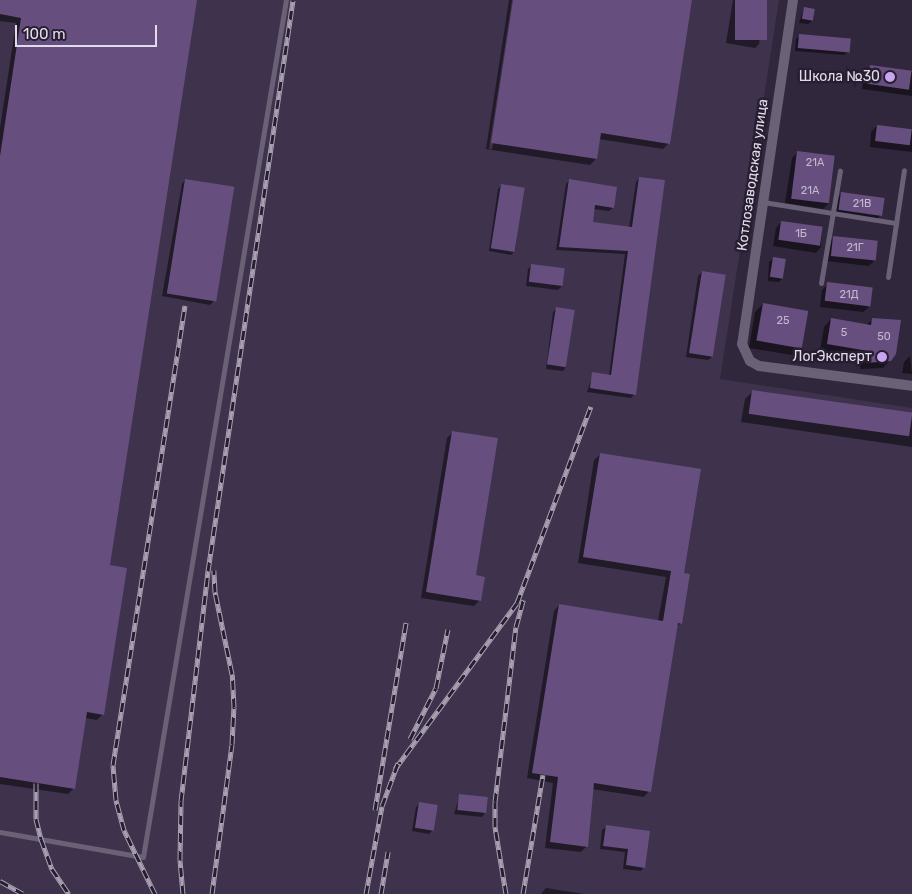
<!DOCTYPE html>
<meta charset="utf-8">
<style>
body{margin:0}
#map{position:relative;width:912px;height:894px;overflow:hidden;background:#31273c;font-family:Rubik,sans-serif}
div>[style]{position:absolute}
.built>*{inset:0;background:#3e324c}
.shadow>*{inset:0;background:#0007}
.building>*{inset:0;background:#664f7f;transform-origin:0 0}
.service>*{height:5px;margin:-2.5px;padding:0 2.5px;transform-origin:2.5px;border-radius:2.5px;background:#6b6177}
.minor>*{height:10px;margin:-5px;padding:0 5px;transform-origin:5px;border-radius:5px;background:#6b6177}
.rail>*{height:5px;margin-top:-2.5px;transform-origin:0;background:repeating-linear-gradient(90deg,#271e32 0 9px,#a8a0b1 0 18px);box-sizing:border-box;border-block:1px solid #a8a0b1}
.dots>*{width:14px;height:14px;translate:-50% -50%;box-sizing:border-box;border:2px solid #271e32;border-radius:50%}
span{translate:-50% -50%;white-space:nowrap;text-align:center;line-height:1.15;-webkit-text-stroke:5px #271e32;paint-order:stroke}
.number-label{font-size:11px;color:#c3b9cf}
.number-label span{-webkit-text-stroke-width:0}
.poi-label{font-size:14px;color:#e2dcea}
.right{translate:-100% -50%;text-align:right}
.street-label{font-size:14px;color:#e2dcea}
.scale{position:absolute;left:15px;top:25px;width:142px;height:22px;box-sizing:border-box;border:2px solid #e2dcea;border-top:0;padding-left:6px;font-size:15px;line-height:18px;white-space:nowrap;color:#e2dcea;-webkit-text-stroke:4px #271e32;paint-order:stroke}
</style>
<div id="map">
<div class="built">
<div style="clip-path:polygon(0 0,779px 0,720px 379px,912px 408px,912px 894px,0 894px)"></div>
</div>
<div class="shadow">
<div style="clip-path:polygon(0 0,195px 0,108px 566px,103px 714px,97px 720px,85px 718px,74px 788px,68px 794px,0 784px,0 128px,16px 23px,0 21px)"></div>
<div style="clip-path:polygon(509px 0,512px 0,489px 149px,492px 149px,515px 0,691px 0,669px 143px,663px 149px,599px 139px,596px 159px,590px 165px,486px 149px)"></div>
<div style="clip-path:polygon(733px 0,765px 0,759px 44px,755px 48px,726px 43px)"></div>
<div style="clip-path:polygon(804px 8px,812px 21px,808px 24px,799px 23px)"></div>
<div style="clip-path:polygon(800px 35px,848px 52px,844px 55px,795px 51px,796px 39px)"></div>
<div style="clip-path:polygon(870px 67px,912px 72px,912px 96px,862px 89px,864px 73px)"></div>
<div style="clip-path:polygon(877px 126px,912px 131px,912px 152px,870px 147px,871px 132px)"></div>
<div style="clip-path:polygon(798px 152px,829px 203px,823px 209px,785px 203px,792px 158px)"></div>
<div style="clip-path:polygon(639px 178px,635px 394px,631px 398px,587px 392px,593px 374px,609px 376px,625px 254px,556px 250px,566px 184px,570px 180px,613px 208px,609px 211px,593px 209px,591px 224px,629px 228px,636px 182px)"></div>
<div style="clip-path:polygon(185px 180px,214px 301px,210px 305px,162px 296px,182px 184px)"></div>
<div style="clip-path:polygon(501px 186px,523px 189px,515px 251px,511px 255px,489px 251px,498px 189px)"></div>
<div style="clip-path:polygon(841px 194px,882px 214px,876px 220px,834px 215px,835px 200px)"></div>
<div style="clip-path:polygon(781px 222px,822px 228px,821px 247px,816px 253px,773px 246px,776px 228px)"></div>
<div style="clip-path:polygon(834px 237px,875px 260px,869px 266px,826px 261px,828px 243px)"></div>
<div style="clip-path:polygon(773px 259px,783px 278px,779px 282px,768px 281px,769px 262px)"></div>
<div style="clip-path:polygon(532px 265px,562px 286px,558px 290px,526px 286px,528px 269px)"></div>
<div style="clip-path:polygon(702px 272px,712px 357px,708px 360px,686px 357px,698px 276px)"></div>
<div style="clip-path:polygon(828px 284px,869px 307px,863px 312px,820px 307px,822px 290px)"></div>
<div style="clip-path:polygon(763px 304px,800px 347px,792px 355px,749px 348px,755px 312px)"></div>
<div style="clip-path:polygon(557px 308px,566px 367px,563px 371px,546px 369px,553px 312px)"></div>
<div style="clip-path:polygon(831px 319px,866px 325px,873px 319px,890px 360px,883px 368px,860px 369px,861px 357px,820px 350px,824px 327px)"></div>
<div style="clip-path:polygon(910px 356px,912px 374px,902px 373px,904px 362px)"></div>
<div style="clip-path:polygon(753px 391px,912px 415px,912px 447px,741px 422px,745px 399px)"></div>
<div style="clip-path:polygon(453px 432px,480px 600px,474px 606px,421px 598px,447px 438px)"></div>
<div style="clip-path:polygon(600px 455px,683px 574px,681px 623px,675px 628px,649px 791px,644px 797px,592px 789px,586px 847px,581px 852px,545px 848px,553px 783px,527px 778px,554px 611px,559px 605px,658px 621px,666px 577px,578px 563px,594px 460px)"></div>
<div style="clip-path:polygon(460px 795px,485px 813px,482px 817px,454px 814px)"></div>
<div style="clip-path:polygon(420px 803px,433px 830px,429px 834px,412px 831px,416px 807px)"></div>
<div style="clip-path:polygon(606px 827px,649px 832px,644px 867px,641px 871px,623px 869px,625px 852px,600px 849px,602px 830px)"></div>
<div style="clip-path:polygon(546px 888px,584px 894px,541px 894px)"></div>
</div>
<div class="building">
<div style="clip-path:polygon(0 0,197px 0,110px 565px,127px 568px,104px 715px,87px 712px,75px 789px,0 777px,0 156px,21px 18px,0 14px)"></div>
<div style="clip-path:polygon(513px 0,692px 0,670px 144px,601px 133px,597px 159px,491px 143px)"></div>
<div style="left:735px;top:0;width:32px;height:40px"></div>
<div style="left:804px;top:7px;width:11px;height:12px;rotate:10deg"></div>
<div style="left:799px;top:34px;width:52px;height:14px;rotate:5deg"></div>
<div style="left:870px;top:65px;width:42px;height:19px;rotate:8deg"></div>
<div style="left:877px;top:125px;width:35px;height:16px;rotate:7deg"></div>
<div style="left:797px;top:151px;width:38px;height:48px;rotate:7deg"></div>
<div style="clip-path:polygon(639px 177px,665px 180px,636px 395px,590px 388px,592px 372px,611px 375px,628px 251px,559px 247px,569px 179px,617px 187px,614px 208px,595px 205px,593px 222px,632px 227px)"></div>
<div style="left:185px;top:179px;width:50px;height:116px;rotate:9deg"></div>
<div style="left:501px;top:184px;width:24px;height:65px;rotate:9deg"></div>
<div style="left:841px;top:192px;width:44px;height:18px;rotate:8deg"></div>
<div style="left:781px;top:221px;width:42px;height:19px;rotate:8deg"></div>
<div style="left:833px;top:236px;width:45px;height:20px;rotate:6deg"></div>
<div style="left:773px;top:257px;width:13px;height:20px;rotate:9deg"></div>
<div style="left:531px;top:264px;width:34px;height:18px;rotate:7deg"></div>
<div style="left:702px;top:271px;width:24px;height:83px;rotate:9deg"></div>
<div style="left:827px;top:282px;width:46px;height:19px;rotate:7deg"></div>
<div style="left:763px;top:303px;width:46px;height:38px;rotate:10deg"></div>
<div style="left:556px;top:307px;width:19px;height:58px;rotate:9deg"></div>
<div style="clip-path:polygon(831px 318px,871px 325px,872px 318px,901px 320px,896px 354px,891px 361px,866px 363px,868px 351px,827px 344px)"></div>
<div style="left:752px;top:390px;width:162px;height:24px;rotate:8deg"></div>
<div style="clip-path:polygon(452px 431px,498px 438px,476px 575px,485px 577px,481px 601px,426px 592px)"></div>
<div style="clip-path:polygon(600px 453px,701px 469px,684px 573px,690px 574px,682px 624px,678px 623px,651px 792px,594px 783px,588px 847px,550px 842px,558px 777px,532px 773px,559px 604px,663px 621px,671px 571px,583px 557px)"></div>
<div style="left:459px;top:794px;width:29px;height:16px;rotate:6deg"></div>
<div style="left:419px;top:802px;width:19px;height:26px;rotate:9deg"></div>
<div style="clip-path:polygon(606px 825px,650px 831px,645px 868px,626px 865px,628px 849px,603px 846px)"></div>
</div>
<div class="service">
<div style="left:763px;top:202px;width:135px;rotate:9deg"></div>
<div style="left:888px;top:277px;width:108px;rotate:-81.5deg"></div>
<div style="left:821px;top:283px;width:114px;rotate:-80.4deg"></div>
<div style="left:0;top:832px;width:145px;rotate:9.9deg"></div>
<div style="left:143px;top:857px;width:869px;rotate:-80.53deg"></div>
</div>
<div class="minor">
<div style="left:793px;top:0;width:348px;rotate:98.4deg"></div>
<div style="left:742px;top:344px;width:19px;rotate:65deg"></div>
<div style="left:750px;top:361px;width:10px;rotate:29deg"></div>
<div style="left:759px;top:366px;width:154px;rotate:7.4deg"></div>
</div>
<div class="rail">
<div style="left:410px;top:739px;width:57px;rotate:-63deg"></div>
<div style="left:436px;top:688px;width:60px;rotate:-78.5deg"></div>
<div style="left:395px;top:769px;width:206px;rotate:-53.7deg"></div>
<div style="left:517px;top:603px;width:210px;rotate:-69.4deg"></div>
<div style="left:36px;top:783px;width:36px;rotate:90deg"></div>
<div style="left:36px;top:819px;width:21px;rotate:76deg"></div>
<div style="left:41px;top:839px;width:32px;rotate:70deg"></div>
<div style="left:52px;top:869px;width:30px;rotate:56deg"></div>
<div style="left:375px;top:810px;width:190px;rotate:-80.6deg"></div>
<div style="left:0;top:881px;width:26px;rotate:29deg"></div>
<div style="left:155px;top:894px;width:71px;rotate:-115.8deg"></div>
<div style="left:124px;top:830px;width:31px;rotate:-105deg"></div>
<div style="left:116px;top:800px;width:35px;rotate:-95deg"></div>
<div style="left:113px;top:765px;width:465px;rotate:-81.1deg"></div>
<div style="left:183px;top:894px;width:34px;rotate:-95deg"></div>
<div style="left:180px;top:860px;width:59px;rotate:-89deg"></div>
<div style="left:181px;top:801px;width:232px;rotate:-83.3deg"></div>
<div style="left:208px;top:571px;width:577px;rotate:-81.53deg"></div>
<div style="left:212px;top:894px;width:151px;rotate:-82.4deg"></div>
<div style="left:232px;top:744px;width:37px;rotate:-87deg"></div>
<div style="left:234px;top:707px;width:33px;rotate:-93deg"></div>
<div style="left:232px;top:674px;width:84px;rotate:-101.7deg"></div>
<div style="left:215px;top:592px;width:22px;rotate:-93deg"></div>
<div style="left:366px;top:894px;width:89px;rotate:-79.7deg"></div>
<div style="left:382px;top:806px;width:46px;rotate:-69.6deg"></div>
<div style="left:381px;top:894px;width:43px;rotate:-80.5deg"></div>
<div style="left:506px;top:894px;width:68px;rotate:-99.3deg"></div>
<div style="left:495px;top:827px;width:25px;rotate:-90deg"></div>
<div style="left:495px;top:802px;width:176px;rotate:-83.2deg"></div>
<div style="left:516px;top:627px;width:28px;rotate:-75deg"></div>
<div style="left:523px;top:894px;width:121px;rotate:-80.5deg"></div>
</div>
<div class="dots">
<div style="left:890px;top:77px;background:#c8a6ef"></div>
<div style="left:882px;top:357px;background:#c8a6ef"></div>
</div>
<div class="number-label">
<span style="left:815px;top:163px">21А</span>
<span style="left:810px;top:191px">21А</span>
<span style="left:862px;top:204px">21В</span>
<span style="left:801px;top:234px">1Б</span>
<span style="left:855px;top:248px">21Г</span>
<span style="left:849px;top:295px">21Д</span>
<span style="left:783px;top:321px">25</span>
<span style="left:844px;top:333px">5</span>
<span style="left:884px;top:337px">50</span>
</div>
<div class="poi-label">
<span class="right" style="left:880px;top:77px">Школа №30</span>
<span class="right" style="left:872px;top:357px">ЛогЭксперт</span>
</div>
<div class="street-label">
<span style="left:753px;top:175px;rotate:-82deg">Котлозаводская улица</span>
</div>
<div class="scale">100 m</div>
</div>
